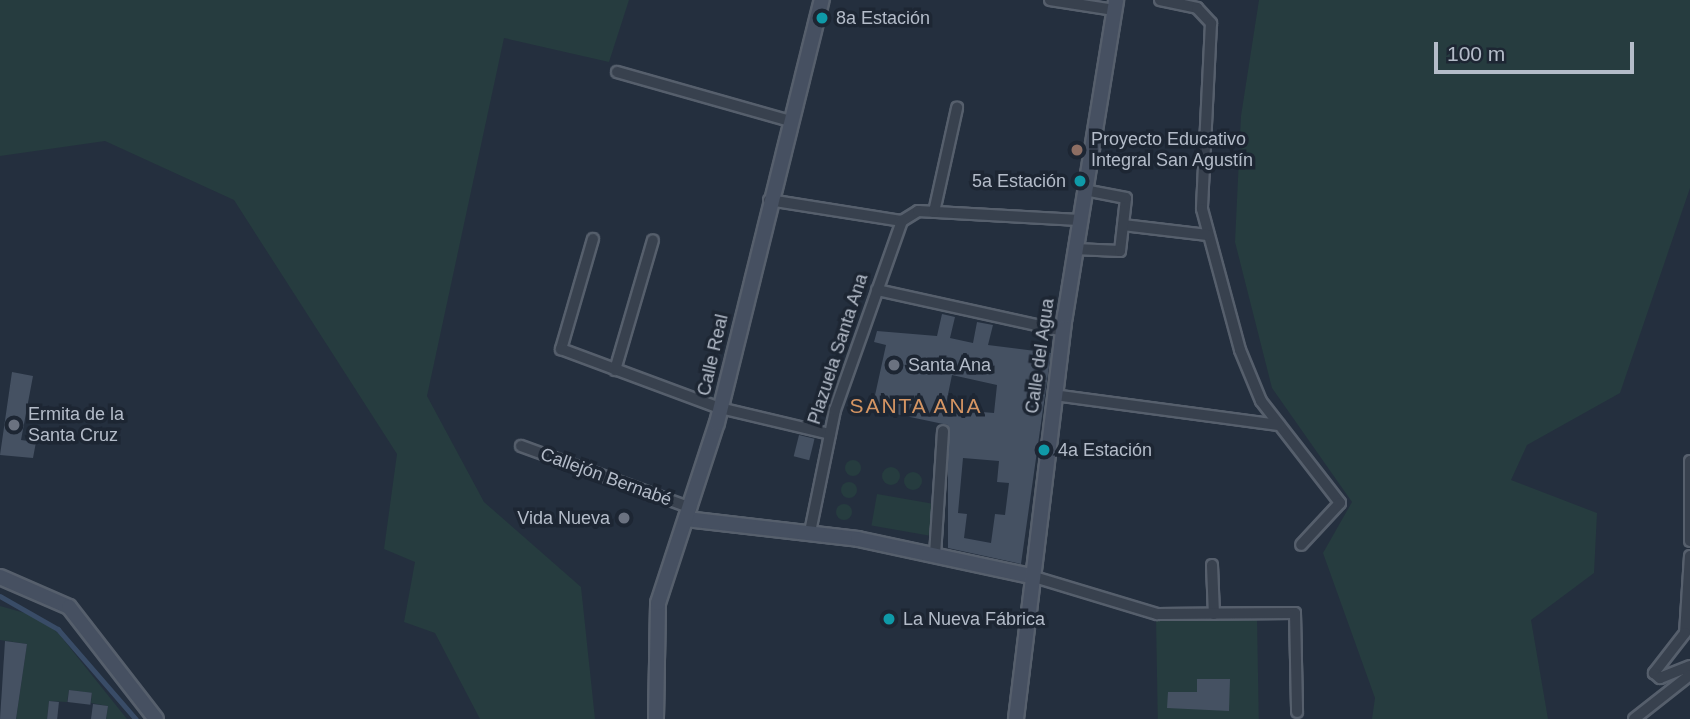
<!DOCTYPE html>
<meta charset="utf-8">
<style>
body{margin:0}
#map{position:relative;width:1690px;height:719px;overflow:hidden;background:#242f3e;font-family:Arial,sans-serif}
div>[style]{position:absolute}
.green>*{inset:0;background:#263c3f;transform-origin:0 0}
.round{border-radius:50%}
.stream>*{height:4.5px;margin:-2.25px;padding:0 2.25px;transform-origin:2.25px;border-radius:2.25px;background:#394c67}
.building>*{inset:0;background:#455162;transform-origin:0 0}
.roads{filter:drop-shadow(2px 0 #565f6c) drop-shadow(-2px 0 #565f6c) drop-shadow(0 2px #565f6c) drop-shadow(0 -2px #565f6c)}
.street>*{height:10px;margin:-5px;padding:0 5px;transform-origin:5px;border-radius:5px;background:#38414e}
.secondary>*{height:14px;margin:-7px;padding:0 7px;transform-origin:7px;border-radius:7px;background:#465061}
.dots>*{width:19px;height:19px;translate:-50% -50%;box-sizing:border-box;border:4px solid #1d2633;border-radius:50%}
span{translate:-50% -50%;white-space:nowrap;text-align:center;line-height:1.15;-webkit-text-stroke:7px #1d2633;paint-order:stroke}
.poi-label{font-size:18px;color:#b4bcc9}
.left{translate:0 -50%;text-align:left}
.right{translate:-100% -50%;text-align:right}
.street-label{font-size:18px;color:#b4bcc9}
.quarter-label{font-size:21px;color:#d59563;letter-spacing:2px}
.scale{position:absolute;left:1434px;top:42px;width:200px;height:32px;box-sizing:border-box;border:4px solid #b4bcc9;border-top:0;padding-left:9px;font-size:21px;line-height:24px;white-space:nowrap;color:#b4bcc9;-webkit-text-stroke:5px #1d2633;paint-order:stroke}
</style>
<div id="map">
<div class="green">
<div style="clip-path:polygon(0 0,629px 0,609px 62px,504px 38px,427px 396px,484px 502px,581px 587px,595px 719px,480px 719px,435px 633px,404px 622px,415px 562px,384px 549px,397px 454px,234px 200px,105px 141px,0 156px)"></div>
<div style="clip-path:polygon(1259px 0,1690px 0,1690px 188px,1620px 393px,1527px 445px,1511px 480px,1597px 513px,1594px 573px,1531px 620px,1548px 719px,1372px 719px,1375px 698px,1323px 553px,1352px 502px,1272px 388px,1235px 242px,1241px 116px)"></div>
<div class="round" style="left:845px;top:460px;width:16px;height:16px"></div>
<div class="round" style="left:882px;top:467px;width:18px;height:18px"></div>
<div class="round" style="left:904px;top:472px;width:18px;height:18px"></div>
<div class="round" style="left:841px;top:482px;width:16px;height:16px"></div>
<div style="left:877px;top:494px;width:58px;height:32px;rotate:10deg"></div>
<div class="round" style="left:836px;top:504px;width:16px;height:16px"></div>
<div style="clip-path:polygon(0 606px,39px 617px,59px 634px,127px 719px,106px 719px,108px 706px,91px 703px,92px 693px,69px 690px,67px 702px,49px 701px,47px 719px,16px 719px,27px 644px,0 640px)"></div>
<div style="left:1257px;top:617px;width:102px;height:101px;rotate:89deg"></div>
</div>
<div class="stream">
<div style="left:0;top:596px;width:67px;rotate:29.6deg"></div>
<div style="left:58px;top:629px;width:119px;rotate:49.1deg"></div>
</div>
<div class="building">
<div style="clip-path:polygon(evenodd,942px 314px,955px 317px,950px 338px,973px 343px,977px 322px,993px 325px,988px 345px,1051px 353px,1021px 564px,948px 548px,948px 425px,872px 409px,886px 345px,874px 342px,877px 331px,937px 336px,942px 314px,952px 375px,997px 385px,994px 413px,945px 409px,952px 375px,942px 314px,963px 458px,999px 461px,997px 482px,1009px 483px,1005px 515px,995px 514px,991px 543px,964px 538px,967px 514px,958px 513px,963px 458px)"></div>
<div style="clip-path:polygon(12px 372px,33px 376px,21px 440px,36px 442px,33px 458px,0 455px)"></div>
<div style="left:799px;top:435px;width:16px;height:22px;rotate:14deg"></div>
<div style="clip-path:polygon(5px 641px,27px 644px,16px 719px,0 719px)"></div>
<div style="clip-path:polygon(1197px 679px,1230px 679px,1229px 711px,1167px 708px,1168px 692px,1197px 692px)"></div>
<div style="left:69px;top:690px;width:23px;height:12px;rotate:7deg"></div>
<div style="left:49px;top:701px;width:10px;height:18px;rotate:6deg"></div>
<div style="clip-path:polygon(93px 704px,108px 706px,106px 719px,91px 719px)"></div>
</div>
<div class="roads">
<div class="street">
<div style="left:1050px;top:0;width:65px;rotate:8.9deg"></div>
<div style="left:1160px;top:0;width:38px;rotate:12deg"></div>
<div style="left:1197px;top:8px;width:21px;rotate:47deg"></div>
<div style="left:1211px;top:23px;width:186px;rotate:92.8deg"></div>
<div style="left:1202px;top:209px;width:146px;rotate:74.9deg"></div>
<div style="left:1240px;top:350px;width:55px;rotate:67.6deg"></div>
<div style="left:1261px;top:401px;width:129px;rotate:52.2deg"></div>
<div style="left:1340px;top:503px;width:57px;rotate:132.9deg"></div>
<div style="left:617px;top:72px;width:180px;rotate:15.8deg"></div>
<div style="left:769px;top:200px;width:135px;rotate:9deg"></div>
<div style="left:902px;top:221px;width:19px;rotate:-32deg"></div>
<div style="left:918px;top:211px;width:161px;rotate:3.2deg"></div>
<div style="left:934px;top:212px;width:107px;rotate:-77.5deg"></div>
<div style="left:1123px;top:225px;width:85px;rotate:6.8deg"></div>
<div style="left:593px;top:239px;width:115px;rotate:106.2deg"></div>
<div style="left:561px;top:349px;width:170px;rotate:20.4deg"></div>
<div style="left:720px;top:408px;width:113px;rotate:13.3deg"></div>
<div style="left:1075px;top:249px;width:45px;rotate:2.5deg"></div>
<div style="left:1120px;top:251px;width:53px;rotate:-83.5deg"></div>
<div style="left:1126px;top:198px;width:43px;rotate:-169.2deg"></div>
<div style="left:877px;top:290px;width:190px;rotate:12.4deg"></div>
<div style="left:615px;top:370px;width:135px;rotate:-73.7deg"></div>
<div style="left:1054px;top:395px;width:227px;rotate:7.6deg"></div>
<div style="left:521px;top:446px;width:181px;rotate:20deg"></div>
<div style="left:1690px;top:461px;width:80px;rotate:90deg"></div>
<div style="left:810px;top:532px;width:125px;rotate:-78.4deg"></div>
<div style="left:835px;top:410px;width:201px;rotate:-70.5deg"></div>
<div style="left:935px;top:555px;width:124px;rotate:-86.3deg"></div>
<div style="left:1690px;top:556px;width:77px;rotate:93.7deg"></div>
<div style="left:1685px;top:633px;width:51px;rotate:127.8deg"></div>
<div style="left:1654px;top:673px;width:8px;rotate:40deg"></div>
<div style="left:1660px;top:678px;width:32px;rotate:-22deg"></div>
<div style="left:1212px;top:565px;width:49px;rotate:87.7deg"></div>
<div style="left:1031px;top:576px;width:132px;rotate:16.8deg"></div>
<div style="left:1157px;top:614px;width:138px;rotate:-0.4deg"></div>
<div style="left:1295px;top:613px;width:99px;rotate:88.8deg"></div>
<div style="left:1634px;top:719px;width:71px;rotate:-38.2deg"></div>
</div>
<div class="secondary">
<div style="left:686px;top:519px;width:173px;rotate:6.6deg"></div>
<div style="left:858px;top:539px;width:177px;rotate:12.1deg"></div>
<div style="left:0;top:577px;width:75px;rotate:23.5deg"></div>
<div style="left:69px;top:607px;width:142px;rotate:52.2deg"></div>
<div style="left:656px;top:719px;width:116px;rotate:-89deg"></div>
<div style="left:658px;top:603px;width:189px;rotate:-71.9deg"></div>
<div style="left:717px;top:423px;width:436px;rotate:-76.1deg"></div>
<div style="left:1016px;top:719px;width:406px;rotate:-83.1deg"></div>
<div style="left:1065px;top:316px;width:320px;rotate:-80.8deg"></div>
</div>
</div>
<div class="dots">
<div style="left:822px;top:18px;background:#0f9aa8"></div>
<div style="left:1077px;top:150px;background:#8d6e63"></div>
<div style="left:1080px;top:181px;background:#0f9aa8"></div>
<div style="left:894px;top:365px;background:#6b7280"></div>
<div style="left:14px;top:425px;background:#6b7280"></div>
<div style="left:1044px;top:450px;background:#0f9aa8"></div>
<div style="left:624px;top:518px;background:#6b7280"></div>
<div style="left:889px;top:619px;background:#0f9aa8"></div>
</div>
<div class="poi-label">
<span class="left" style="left:836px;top:18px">8a Estación</span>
<span class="left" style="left:1091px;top:150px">Proyecto Educativo<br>Integral San Agustín</span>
<span class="right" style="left:1066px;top:181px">5a Estación</span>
<span class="left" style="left:908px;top:365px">Santa Ana</span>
<span class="left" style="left:28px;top:425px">Ermita de la<br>Santa Cruz</span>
<span class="left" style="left:1058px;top:450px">4a Estación</span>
<span class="right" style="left:610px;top:518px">Vida Nueva</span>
<span class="left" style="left:903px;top:619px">La Nueva Fábrica</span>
</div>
<div class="street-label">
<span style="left:838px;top:349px;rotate:-72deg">Plazuela Santa Ana</span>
<span style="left:713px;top:355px;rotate:-77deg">Calle Real</span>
<span style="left:1040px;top:356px;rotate:-82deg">Calle del Agua</span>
<span style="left:606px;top:477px;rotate:20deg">Callejón Bernabé</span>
</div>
<div class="quarter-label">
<span style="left:916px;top:406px">SANTA ANA</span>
</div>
<div class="scale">100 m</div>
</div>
